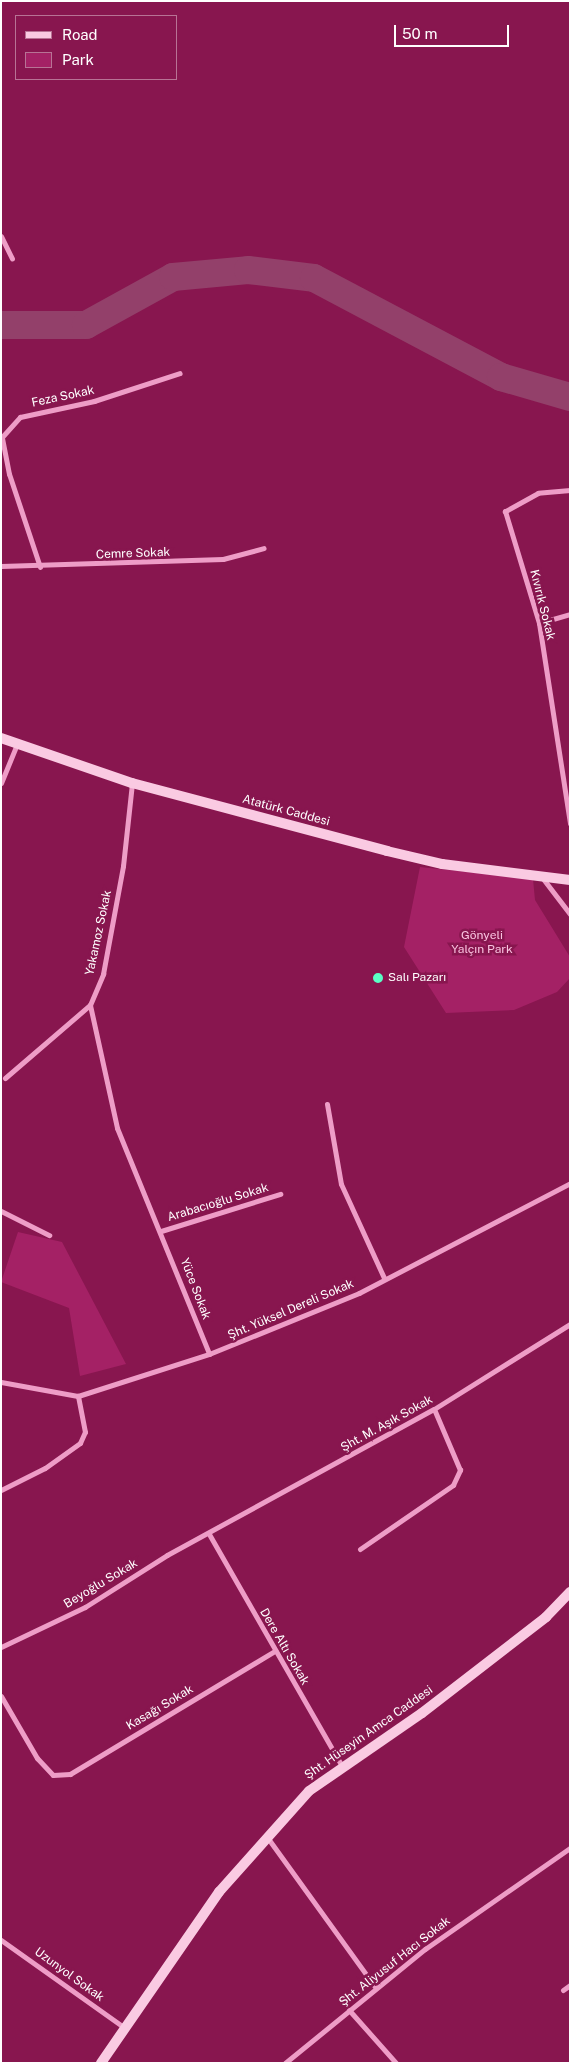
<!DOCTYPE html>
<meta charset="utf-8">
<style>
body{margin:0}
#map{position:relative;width:571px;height:2064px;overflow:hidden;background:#88164f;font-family:"Public Sans",sans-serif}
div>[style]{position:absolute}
.green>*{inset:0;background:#a42165}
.river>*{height:28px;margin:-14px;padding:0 14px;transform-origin:14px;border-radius:14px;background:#93406a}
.street>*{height:5px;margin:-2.5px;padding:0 2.5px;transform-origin:2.5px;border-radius:2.5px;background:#ee9dc7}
.secondary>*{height:10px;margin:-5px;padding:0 5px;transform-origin:5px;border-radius:5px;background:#facae2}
.dots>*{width:14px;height:14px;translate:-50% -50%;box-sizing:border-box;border:2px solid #88164f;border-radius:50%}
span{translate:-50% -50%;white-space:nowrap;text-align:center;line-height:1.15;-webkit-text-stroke:5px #88164f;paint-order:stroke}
.street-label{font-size:12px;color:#fff}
.park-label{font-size:12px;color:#fac3e0}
.poi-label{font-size:12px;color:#fff}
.left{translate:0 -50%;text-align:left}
.frame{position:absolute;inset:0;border:2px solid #fff;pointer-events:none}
.legend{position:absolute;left:15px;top:15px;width:162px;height:65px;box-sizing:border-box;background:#88164f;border:1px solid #b87395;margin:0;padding:6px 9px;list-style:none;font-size:15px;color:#fff}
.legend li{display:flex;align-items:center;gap:10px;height:25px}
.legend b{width:25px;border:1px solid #b87395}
.scale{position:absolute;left:394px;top:25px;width:115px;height:22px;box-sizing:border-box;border:2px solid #fff;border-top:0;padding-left:6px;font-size:15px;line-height:18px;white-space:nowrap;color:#fff;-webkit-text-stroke:4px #88164f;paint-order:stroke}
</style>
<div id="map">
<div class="green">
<div style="clip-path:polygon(420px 867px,533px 879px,535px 900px,570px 957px,570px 978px,557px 992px,514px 1010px,446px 1013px,404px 947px)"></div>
<div style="clip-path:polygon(18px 1232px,62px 1242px,126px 1364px,80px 1376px,69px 1308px,1px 1282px)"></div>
</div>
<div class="river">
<div style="left:1px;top:325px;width:85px"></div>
<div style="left:86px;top:325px;width:99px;rotate:-28.9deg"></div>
<div style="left:173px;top:277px;width:75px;rotate:-5.3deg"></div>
<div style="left:248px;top:270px;width:66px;rotate:6.9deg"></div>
<div style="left:314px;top:278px;width:212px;rotate:27.9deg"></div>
<div style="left:501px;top:377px;width:72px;rotate:16.2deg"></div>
</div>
<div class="street">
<div style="left:1px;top:236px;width:25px;rotate:64deg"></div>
<div style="left:570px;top:490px;width:32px;rotate:175deg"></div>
<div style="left:538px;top:493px;width:38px;rotate:151deg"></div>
<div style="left:505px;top:511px;width:117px;rotate:73.1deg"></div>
<div style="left:539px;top:623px;width:203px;rotate:81.2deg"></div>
<div style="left:1px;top:566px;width:222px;rotate:-1.8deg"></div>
<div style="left:223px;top:559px;width:42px;rotate:-15deg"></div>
<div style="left:40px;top:567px;width:98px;rotate:-108.4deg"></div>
<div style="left:9px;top:474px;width:38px;rotate:-101deg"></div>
<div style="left:2px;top:437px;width:27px;rotate:-48deg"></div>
<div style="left:20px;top:417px;width:76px;rotate:-12.2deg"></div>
<div style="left:94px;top:401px;width:90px;rotate:-18deg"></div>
<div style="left:539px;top:623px;width:32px;rotate:-16deg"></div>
<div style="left:1px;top:783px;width:42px;rotate:-67.7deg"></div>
<div style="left:544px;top:880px;width:43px;rotate:52.6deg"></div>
<div style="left:90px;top:1005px;width:126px;rotate:77.6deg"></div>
<div style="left:117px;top:1128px;width:244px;rotate:67.8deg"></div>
<div style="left:5px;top:1078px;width:112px;rotate:-40.7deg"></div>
<div style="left:90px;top:1005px;width:34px;rotate:-67deg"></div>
<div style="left:103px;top:974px;width:110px;rotate:-79.5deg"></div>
<div style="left:123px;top:866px;width:83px;rotate:-83.8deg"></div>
<div style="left:327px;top:1104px;width:81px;rotate:80.1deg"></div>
<div style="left:341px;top:1184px;width:103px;rotate:65.4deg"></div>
<div style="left:1px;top:1211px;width:54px;rotate:26.6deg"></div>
<div style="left:161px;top:1231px;width:125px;rotate:-17.3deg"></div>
<div style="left:1px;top:1382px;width:78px;rotate:10.3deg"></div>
<div style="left:78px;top:1396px;width:138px;rotate:-17.8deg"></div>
<div style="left:209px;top:1354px;width:162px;rotate:-22.1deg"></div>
<div style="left:359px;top:1293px;width:238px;rotate:-27.5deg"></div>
<div style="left:1px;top:1490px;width:49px;rotate:-26.6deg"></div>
<div style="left:45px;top:1468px;width:43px;rotate:-35.5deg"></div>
<div style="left:80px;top:1443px;width:12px;rotate:-66deg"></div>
<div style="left:85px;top:1432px;width:37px;rotate:-101deg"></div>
<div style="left:209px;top:1534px;width:270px;rotate:60.2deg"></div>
<div style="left:360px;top:1549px;width:113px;rotate:-34.5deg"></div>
<div style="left:453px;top:1485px;width:17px;rotate:-65deg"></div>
<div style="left:460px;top:1470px;width:66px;rotate:-113.1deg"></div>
<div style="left:1px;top:1647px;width:93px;rotate:-25.5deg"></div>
<div style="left:85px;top:1607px;width:97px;rotate:-32.4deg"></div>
<div style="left:167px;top:1555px;width:304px;rotate:-28.7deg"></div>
<div style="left:434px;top:1409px;width:160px;rotate:-32deg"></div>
<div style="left:1px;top:1696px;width:72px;rotate:59.9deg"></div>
<div style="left:37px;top:1758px;width:23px;rotate:47deg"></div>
<div style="left:53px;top:1775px;width:17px;rotate:-3deg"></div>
<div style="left:70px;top:1774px;width:239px;rotate:-31deg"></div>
<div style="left:267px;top:1837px;width:186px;rotate:54.2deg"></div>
<div style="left:1px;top:1940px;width:152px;rotate:35.4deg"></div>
<div style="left:563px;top:1990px;width:9px;rotate:-36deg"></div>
<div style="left:349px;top:2010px;width:71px;rotate:48.4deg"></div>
<div style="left:285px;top:2063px;width:181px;rotate:-39.2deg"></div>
<div style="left:425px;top:1949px;width:177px;rotate:-34.9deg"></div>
</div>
<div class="secondary">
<div style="left:1px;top:738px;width:139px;rotate:19deg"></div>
<div style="left:132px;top:783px;width:264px;rotate:14.9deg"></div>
<div style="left:387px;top:851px;width:57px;rotate:13.3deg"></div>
<div style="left:442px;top:864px;width:129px;rotate:7.1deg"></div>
<div style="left:101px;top:2063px;width:208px;rotate:-55.4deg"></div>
<div style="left:219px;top:1892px;width:135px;rotate:-48.3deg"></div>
<div style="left:309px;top:1791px;width:137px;rotate:-34.6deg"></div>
<div style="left:422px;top:1713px;width:157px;rotate:-37.7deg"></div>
<div style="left:546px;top:1617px;width:35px;rotate:-46deg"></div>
</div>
<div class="dots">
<div style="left:378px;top:978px;background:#5affc5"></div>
</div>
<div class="street-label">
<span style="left:63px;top:397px;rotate:-12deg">Feza Sokak</span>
<span style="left:133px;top:554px;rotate:-2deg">Cemre Sokak</span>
<span style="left:542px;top:605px;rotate:76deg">Kıvırık Sokak</span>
<span style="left:286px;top:811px;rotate:15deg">Atatürk Caddesi</span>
<span style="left:99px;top:933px;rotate:-78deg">Yakamoz Sokak</span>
<span style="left:218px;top:1203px;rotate:-17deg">Arabacıoğlu Sokak</span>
<span style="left:195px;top:1289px;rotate:69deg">Yüce Sokak</span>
<span style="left:291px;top:1310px;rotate:-23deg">Şht. Yüksel Dereli Sokak</span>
<span style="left:387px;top:1424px;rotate:-29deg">Şht. M. Aşık Sokak</span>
<span style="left:101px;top:1584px;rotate:-31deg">Beyoğlu Sokak</span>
<span style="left:284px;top:1647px;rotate:60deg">Dere Altı Sokak</span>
<span style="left:160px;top:1708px;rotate:-31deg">Kasağı Sokak</span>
<span style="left:369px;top:1733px;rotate:-35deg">Şht. Hüseyin Amca Caddesi</span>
<span style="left:395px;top:1962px;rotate:-38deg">Şht. Aliyusuf Hacı Sokak</span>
<span style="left:69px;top:1975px;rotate:36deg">Uzunyol Sokak</span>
</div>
<div class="park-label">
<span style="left:482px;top:943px">Gönyeli<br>Yalçın Park</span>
</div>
<div class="poi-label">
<span class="left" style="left:388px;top:978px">Salı Pazarı</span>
</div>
<div class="frame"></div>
<ul class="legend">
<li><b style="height:6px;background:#facae2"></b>Road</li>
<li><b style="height:14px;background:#a42165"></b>Park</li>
</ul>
<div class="scale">50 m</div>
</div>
